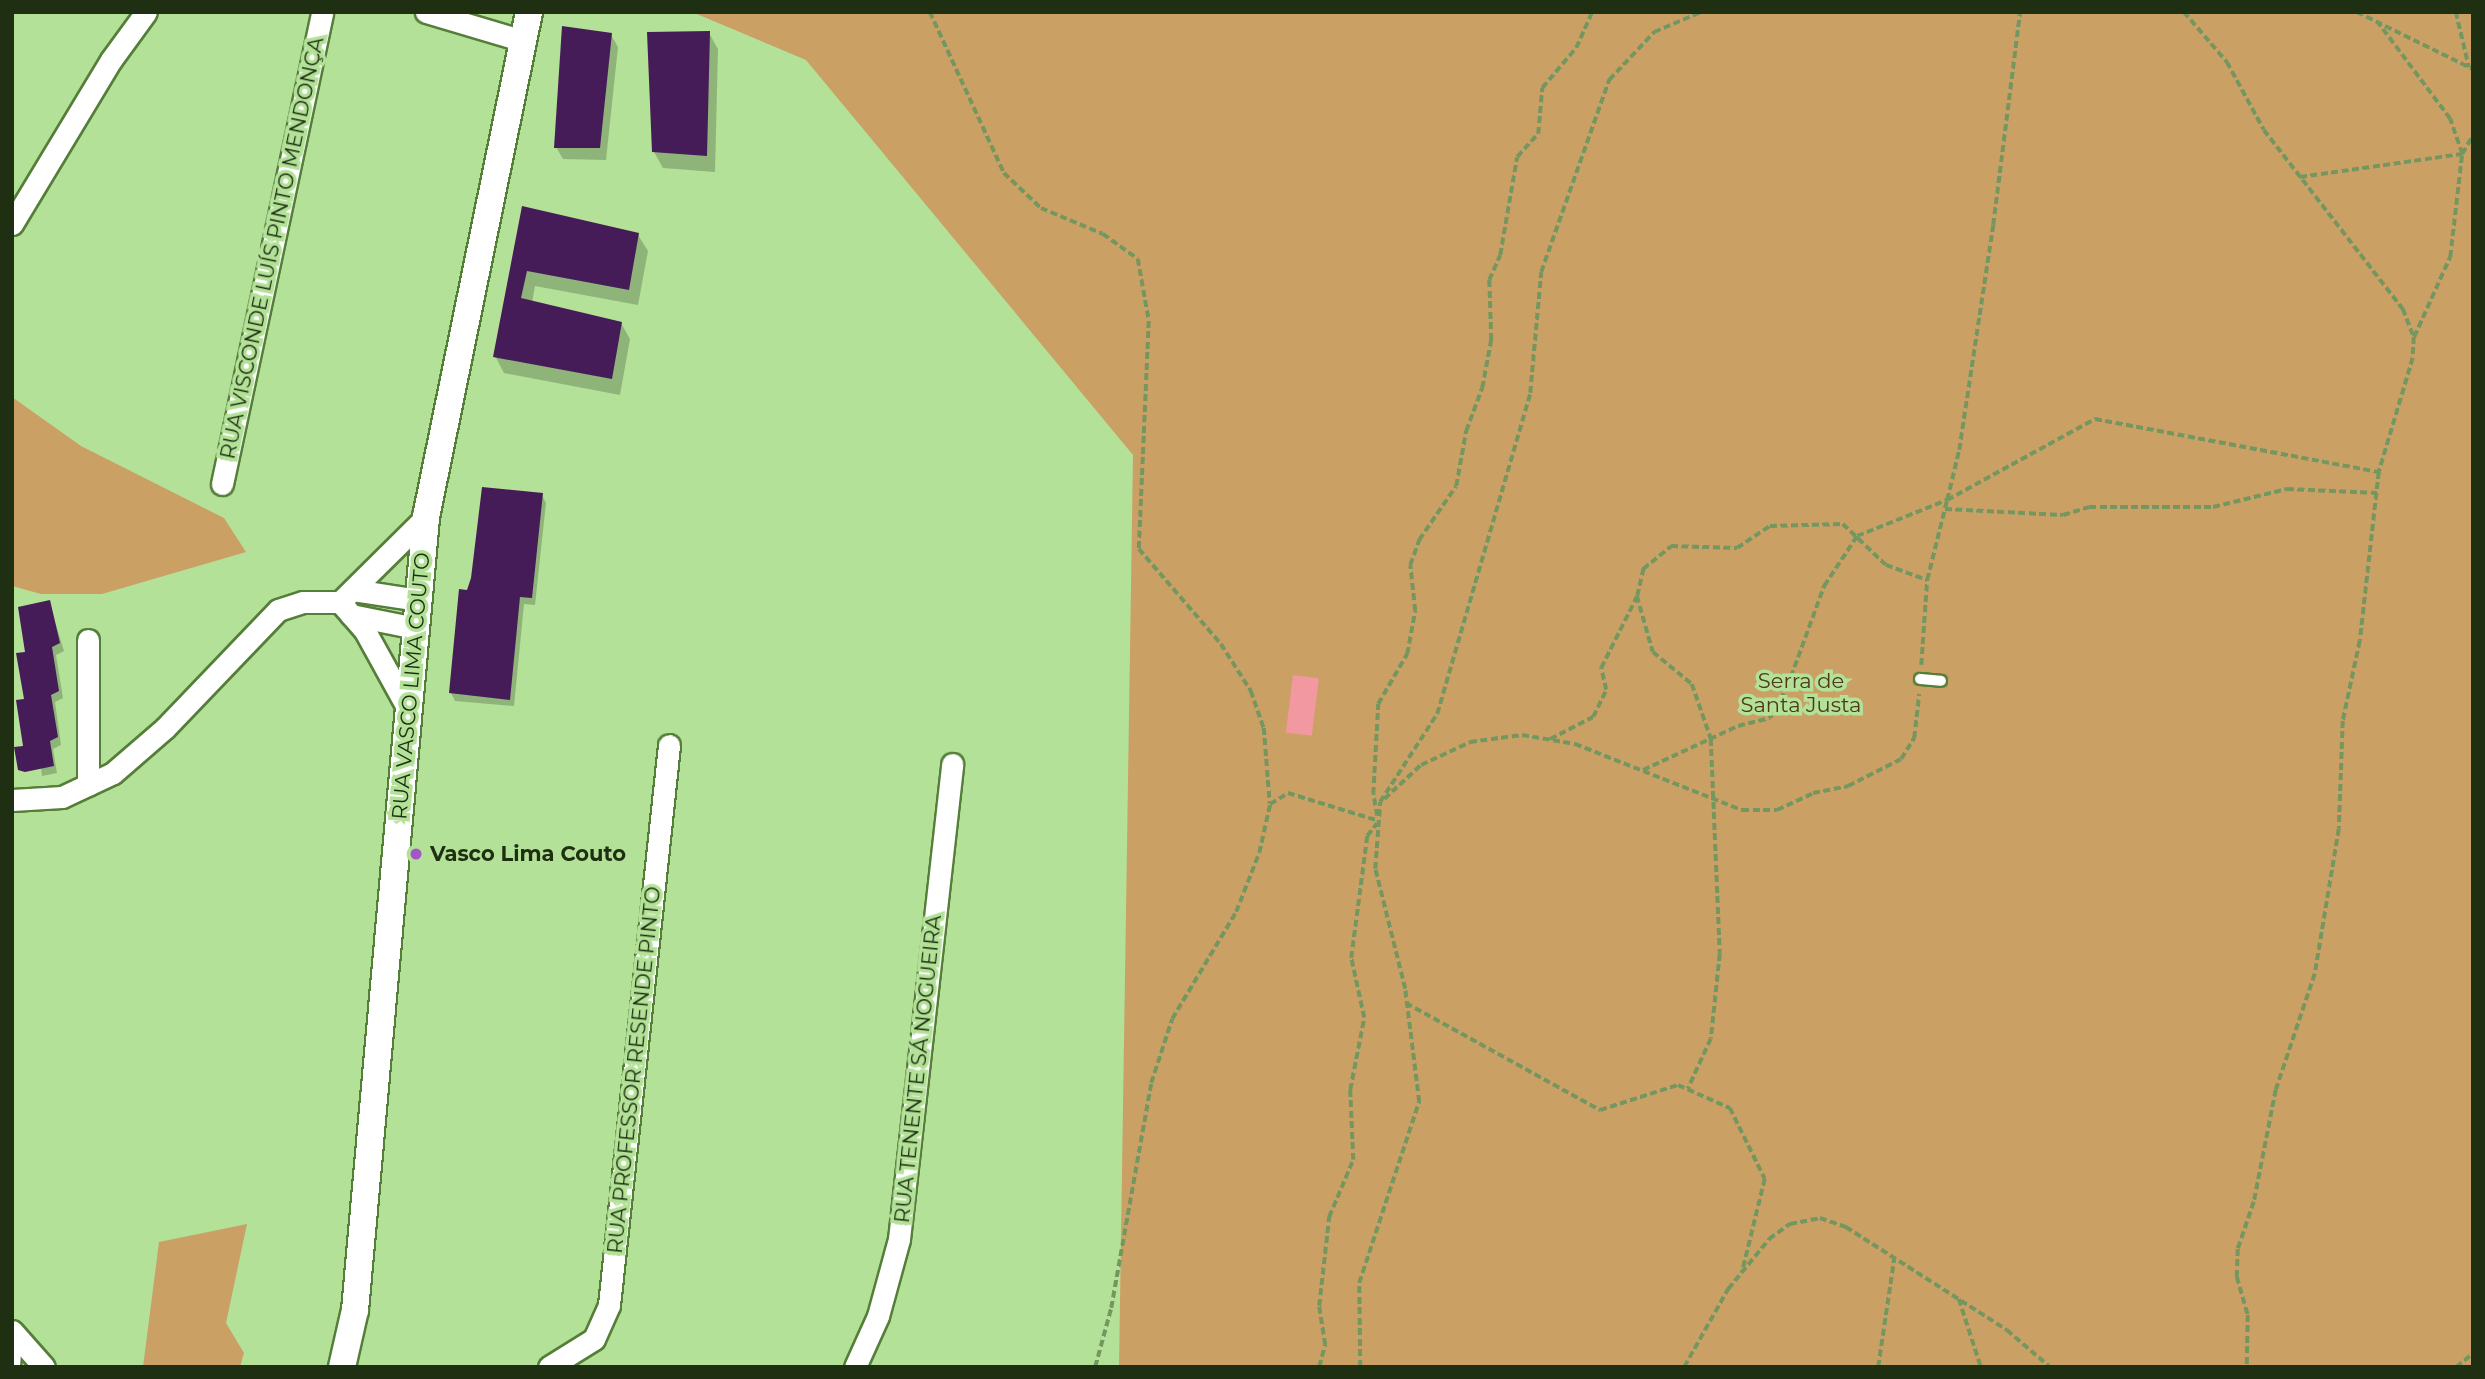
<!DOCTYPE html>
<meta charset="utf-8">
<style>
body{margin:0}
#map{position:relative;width:2485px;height:1379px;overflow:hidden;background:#b3e198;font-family:Montserrat,sans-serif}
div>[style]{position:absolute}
.green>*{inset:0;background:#cba065}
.water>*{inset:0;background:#f298a0;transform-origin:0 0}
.shadow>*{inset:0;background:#0003}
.building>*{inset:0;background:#461c58}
.path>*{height:3.5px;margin-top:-1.75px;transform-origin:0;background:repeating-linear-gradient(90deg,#74965f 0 7px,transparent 0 10.5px)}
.roads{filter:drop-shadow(2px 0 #557e39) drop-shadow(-2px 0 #557e39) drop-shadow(0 2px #557e39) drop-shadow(0 -2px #557e39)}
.service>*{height:10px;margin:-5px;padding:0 5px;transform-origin:5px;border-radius:5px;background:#fff}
.minor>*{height:21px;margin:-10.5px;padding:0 10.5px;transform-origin:10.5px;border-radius:10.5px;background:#fff}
.tertiary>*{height:26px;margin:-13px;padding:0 13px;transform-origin:13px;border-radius:13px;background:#fff}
.dots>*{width:19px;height:19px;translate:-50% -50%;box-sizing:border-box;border:4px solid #b3e198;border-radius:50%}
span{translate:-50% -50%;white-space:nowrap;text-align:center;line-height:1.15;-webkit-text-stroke:7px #b3e198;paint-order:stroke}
.street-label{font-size:21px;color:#1e2f12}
.park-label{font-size:21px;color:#4f391a}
.poi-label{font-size:21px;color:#1e2f12;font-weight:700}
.left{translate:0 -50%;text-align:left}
.frame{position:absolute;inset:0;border:14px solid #1e2f12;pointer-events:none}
</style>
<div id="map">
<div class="green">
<div style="clip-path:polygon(692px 12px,2473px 12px,2473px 1367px,1119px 1367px,1133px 455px,806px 60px)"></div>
<div style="clip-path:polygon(12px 397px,81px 446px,224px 518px,246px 552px,102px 594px,41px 594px,12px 586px)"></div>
<div style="clip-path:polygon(247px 1224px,226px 1323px,244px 1353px,240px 1367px,143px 1367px,159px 1242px)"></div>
</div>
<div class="water">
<div style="left:1293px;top:675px;width:26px;height:58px;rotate:7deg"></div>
</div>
<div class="shadow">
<div style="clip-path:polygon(709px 33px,718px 49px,715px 172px,663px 168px,654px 152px)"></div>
<div style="clip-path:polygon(611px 35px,618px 47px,606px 160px,563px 159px,556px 147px)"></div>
<div style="clip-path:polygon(523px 208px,638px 235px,648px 251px,638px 305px,535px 286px,532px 303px,621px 323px,630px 339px,620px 395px,504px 373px,495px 356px)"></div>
<div style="clip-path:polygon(542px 495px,546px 503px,535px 605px,524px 604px,514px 706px,455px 701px,451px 693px,468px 591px)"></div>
<div style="clip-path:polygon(49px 602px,64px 651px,56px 655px,63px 698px,55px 702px,61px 745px,53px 749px,57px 773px,42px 776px,27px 653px)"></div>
</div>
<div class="building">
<div style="clip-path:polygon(562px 26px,612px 33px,600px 148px,554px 148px)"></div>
<div style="clip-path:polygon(710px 31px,707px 156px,652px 152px,647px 32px)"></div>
<div style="clip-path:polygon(522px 206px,639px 233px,629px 290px,527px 271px,521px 298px,622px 322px,612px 379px,493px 357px)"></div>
<div style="clip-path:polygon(482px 487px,543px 493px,532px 598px,520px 597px,510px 700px,449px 693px,459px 589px,467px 590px,471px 578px)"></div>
<div style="clip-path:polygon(50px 600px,60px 643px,52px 647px,59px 691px,51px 695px,58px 737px,50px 741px,54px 766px,25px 772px,18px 770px,14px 747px,23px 746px,16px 700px,24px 699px,16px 653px,25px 652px,18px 607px)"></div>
</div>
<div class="path">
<div style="left:930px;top:12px;width:177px;rotate:65.3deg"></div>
<div style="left:1004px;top:173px;width:51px;rotate:43.4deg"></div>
<div style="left:1041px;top:208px;width:67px;rotate:22.8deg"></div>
<div style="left:1103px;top:234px;width:43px;rotate:35.5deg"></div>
<div style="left:1138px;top:259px;width:63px;rotate:79.9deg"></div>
<div style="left:1149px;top:321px;width:228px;rotate:92.5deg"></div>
<div style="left:1139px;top:549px;width:125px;rotate:49.2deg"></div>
<div style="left:1221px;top:644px;width:56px;rotate:57.4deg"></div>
<div style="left:1251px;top:691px;width:39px;rotate:71deg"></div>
<div style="left:1264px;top:728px;width:76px;rotate:85.5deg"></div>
<div style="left:2184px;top:12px;width:66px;rotate:49.3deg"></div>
<div style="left:2227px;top:62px;width:77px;rotate:61.4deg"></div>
<div style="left:2264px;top:130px;width:227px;rotate:52.2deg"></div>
<div style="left:2403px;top:309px;width:30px;rotate:69deg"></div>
<div style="left:2414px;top:337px;width:21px;rotate:93deg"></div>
<div style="left:2413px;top:358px;width:119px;rotate:106.6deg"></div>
<div style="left:2379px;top:472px;width:170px;rotate:96.4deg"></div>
<div style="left:2360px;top:641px;width:82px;rotate:102deg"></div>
<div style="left:2343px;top:721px;width:108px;rotate:92.1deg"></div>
<div style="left:2339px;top:829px;width:147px;rotate:99.4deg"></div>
<div style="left:2315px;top:974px;width:122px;rotate:108.6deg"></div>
<div style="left:2276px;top:1090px;width:114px;rotate:101.1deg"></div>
<div style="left:2254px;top:1202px;width:50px;rotate:108.8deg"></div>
<div style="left:2238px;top:1249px;width:28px;rotate:92deg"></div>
<div style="left:2237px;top:1277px;width:40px;rotate:74deg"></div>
<div style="left:2248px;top:1315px;width:52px;rotate:91.1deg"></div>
<div style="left:2357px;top:12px;width:129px;rotate:26.2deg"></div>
<div style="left:2456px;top:12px;width:57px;rotate:76.7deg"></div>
<div style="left:2300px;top:177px;width:164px;rotate:-8.1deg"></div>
<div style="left:2462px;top:154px;width:37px;rotate:-109deg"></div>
<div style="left:2450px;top:119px;width:120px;rotate:-126.9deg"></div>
<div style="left:2414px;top:337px;width:88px;rotate:-65.8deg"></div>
<div style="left:2450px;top:257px;width:104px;rotate:-83.4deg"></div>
<div style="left:2462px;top:154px;width:22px;rotate:-60deg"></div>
<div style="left:1945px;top:509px;width:118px;rotate:2.9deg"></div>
<div style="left:2063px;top:515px;width:27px;rotate:-17deg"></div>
<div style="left:2089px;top:507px;width:124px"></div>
<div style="left:2213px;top:507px;width:76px;rotate:-13.7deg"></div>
<div style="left:2287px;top:489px;width:90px;rotate:2.5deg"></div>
<div style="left:1637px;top:596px;width:58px;rotate:74.1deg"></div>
<div style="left:1653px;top:652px;width:50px;rotate:39.4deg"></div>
<div style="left:1692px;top:684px;width:58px;rotate:70.9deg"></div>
<div style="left:1711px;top:739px;width:215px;rotate:87.6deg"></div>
<div style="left:1720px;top:954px;width:85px;rotate:96deg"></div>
<div style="left:1711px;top:1039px;width:55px;rotate:114.7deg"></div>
<div style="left:1921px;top:665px;width:85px;rotate:-86deg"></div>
<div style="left:1927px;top:580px;width:82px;rotate:-76deg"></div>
<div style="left:1947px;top:500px;width:169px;rotate:-28.7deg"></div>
<div style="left:2095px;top:419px;width:289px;rotate:10.6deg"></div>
<div style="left:1550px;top:739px;width:48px;rotate:-27.1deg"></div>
<div style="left:1593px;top:717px;width:30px;rotate:-64deg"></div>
<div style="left:1606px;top:690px;width:23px;rotate:-103deg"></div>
<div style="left:1601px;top:668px;width:80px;rotate:-63.4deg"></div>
<div style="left:1637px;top:596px;width:28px;rotate:-77deg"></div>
<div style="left:1643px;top:569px;width:36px;rotate:-39deg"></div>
<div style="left:1671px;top:546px;width:66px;rotate:1.7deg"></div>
<div style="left:1737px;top:548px;width:40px;rotate:-34deg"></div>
<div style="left:1770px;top:526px;width:73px;rotate:-1.6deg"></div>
<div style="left:1843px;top:524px;width:59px;rotate:43.6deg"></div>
<div style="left:1886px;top:565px;width:44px;rotate:20.1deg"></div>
<div style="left:1643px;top:770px;width:105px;rotate:-24.9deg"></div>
<div style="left:1738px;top:726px;width:33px;rotate:-14deg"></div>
<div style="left:1770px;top:718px;width:35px;rotate:-61deg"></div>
<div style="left:1787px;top:687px;width:108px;rotate:-69.9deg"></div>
<div style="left:1824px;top:586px;width:60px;rotate:-56.6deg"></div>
<div style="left:1857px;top:536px;width:97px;rotate:-21.8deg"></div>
<div style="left:1947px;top:500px;width:51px;rotate:-76.5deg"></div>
<div style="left:1959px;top:450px;width:228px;rotate:-81.4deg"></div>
<div style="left:1993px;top:225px;width:215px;rotate:-82.8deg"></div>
<div style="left:1384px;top:799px;width:50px;rotate:-42.6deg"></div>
<div style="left:1421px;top:765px;width:54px;rotate:-25.1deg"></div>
<div style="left:1470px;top:742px;width:52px;rotate:-7.7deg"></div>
<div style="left:1522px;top:735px;width:54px;rotate:9.6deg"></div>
<div style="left:1575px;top:744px;width:180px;rotate:21.6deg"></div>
<div style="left:1742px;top:810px;width:35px"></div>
<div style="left:1777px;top:810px;width:40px;rotate:-25deg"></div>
<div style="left:1813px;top:793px;width:36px;rotate:-11deg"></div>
<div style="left:1848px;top:786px;width:59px;rotate:-27deg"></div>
<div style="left:1901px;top:759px;width:25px;rotate:-58deg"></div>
<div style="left:1914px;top:738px;width:44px;rotate:-83.5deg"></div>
<div style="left:1377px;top:816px;width:22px;rotate:-100deg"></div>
<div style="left:1373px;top:794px;width:90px;rotate:-86.8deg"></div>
<div style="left:1378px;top:704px;width:58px;rotate:-59.9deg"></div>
<div style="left:1407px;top:654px;width:44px;rotate:-79.5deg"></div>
<div style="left:1415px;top:611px;width:46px;rotate:-96.2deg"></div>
<div style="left:1410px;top:565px;width:27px;rotate:-70deg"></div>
<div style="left:1419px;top:540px;width:65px;rotate:-55.6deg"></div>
<div style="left:1456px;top:486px;width:56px;rotate:-79.7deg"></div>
<div style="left:1466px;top:431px;width:46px;rotate:-69.6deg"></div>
<div style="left:1482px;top:388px;width:49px;rotate:-79.4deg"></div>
<div style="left:1491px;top:340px;width:60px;rotate:-91.9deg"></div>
<div style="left:1489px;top:280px;width:27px;rotate:-66deg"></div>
<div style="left:1500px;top:255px;width:99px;rotate:-80.2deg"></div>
<div style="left:1517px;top:157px;width:31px;rotate:-48deg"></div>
<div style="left:1538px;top:134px;width:46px;rotate:-85deg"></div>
<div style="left:1542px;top:88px;width:52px;rotate:-49.6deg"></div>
<div style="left:1576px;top:48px;width:39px;rotate:-66deg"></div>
<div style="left:1406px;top:1003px;width:222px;rotate:28.9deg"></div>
<div style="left:1600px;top:1110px;width:82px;rotate:-17.8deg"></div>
<div style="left:1678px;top:1085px;width:57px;rotate:23.9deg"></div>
<div style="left:1730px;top:1108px;width:79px;rotate:63.8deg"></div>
<div style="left:1765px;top:1179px;width:97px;rotate:103.7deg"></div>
<div style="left:1959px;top:1299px;width:71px;rotate:72.1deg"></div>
<div style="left:1095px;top:1367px;width:61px;rotate:-74.8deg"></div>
<div style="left:1111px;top:1308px;width:229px;rotate:-79.9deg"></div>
<div style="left:1151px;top:1083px;width:67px;rotate:-71.8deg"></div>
<div style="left:1172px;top:1019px;width:125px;rotate:-59.1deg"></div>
<div style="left:1236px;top:912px;width:63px;rotate:-68.7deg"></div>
<div style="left:1259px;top:853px;width:50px;rotate:-77.3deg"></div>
<div style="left:1270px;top:804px;width:21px;rotate:-31deg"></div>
<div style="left:1288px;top:793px;width:95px;rotate:17.1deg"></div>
<div style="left:1319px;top:1367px;width:23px;rotate:-75deg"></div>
<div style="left:1325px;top:1345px;width:39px;rotate:-99deg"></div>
<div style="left:1319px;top:1306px;width:90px;rotate:-83.6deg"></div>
<div style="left:1329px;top:1217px;width:62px;rotate:-67.2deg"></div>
<div style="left:1353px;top:1160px;width:70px;rotate:-92.5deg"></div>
<div style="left:1350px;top:1090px;width:73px;rotate:-79deg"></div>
<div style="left:1364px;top:1018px;width:61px;rotate:-102.2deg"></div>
<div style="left:1351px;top:958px;width:123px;rotate:-82.5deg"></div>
<div style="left:1367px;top:836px;width:16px;rotate:-52deg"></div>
<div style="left:1360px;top:1367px;width:84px;rotate:-90.7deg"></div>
<div style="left:1359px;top:1283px;width:191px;rotate:-71.7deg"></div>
<div style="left:1419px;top:1102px;width:114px;rotate:-97.1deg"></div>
<div style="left:1405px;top:989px;width:124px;rotate:-104deg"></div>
<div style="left:1375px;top:869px;width:67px;rotate:-85.7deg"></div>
<div style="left:1380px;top:802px;width:105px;rotate:-57.1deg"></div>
<div style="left:1437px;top:714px;width:334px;rotate:-73.8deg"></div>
<div style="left:1530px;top:393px;width:121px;rotate:-84.8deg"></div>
<div style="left:1541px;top:272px;width:204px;rotate:-70.5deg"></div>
<div style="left:1609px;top:80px;width:66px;rotate:-46.8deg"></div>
<div style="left:1654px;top:32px;width:51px;rotate:-23.1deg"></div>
<div style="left:1684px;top:1367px;width:90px;rotate:-60.6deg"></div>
<div style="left:1728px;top:1289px;width:65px;rotate:-50.6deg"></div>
<div style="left:1769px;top:1239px;width:26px;rotate:-36deg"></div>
<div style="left:1790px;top:1224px;width:31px;rotate:-11deg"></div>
<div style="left:1820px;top:1218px;width:28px;rotate:19deg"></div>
<div style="left:1846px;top:1227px;width:191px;rotate:32.6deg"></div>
<div style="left:2007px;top:1330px;width:57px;rotate:40.7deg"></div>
<div style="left:1878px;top:1367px;width:110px;rotate:-81.6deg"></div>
<div style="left:2456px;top:1367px;width:22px;rotate:-39deg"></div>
</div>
<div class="roads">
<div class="service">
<div style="left:1920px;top:679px;width:21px;rotate:5deg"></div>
<div style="left:15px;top:1367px;width:26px;rotate:-86deg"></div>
</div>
<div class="minor">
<div style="left:426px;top:12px;width:102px;rotate:16.5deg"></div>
<div style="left:12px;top:224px;width:192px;rotate:-58.9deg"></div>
<div style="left:111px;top:60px;width:59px;rotate:-53.9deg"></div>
<div style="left:222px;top:484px;width:482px;rotate:-78deg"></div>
<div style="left:353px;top:590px;width:67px;rotate:8.6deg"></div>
<div style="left:340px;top:602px;width:38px;rotate:49deg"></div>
<div style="left:365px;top:631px;width:89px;rotate:61.1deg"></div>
<div style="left:351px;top:615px;width:66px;rotate:11.3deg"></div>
<div style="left:88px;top:640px;width:145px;rotate:90deg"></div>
<div style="left:12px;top:800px;width:50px;rotate:-3.4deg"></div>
<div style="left:62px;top:797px;width:56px;rotate:-25.2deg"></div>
<div style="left:113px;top:773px;width:69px;rotate:-40.9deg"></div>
<div style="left:165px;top:728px;width:163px;rotate:-46.2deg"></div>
<div style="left:278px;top:610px;width:26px;rotate:-18deg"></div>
<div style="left:303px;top:602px;width:37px"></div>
<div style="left:340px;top:602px;width:121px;rotate:-44.7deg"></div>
<div style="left:12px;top:1331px;width:48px;rotate:48.4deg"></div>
<div style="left:549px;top:1367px;width:53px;rotate:-31.9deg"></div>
<div style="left:594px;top:1339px;width:37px;rotate:-66deg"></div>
<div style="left:609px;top:1305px;width:563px;rotate:-83.88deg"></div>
<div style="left:855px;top:1367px;width:56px;rotate:-65.7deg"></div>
<div style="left:878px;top:1316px;width:80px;rotate:-74.7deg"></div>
<div style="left:899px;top:1239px;width:478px;rotate:-83.6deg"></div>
</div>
<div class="tertiary">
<div style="left:342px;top:1367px;width:58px;rotate:-77.2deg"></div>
<div style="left:355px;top:1310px;width:796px;rotate:-84.88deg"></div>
<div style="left:426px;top:517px;width:515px;rotate:-78.47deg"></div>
</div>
</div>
<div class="dots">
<div style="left:416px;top:854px;background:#a455c6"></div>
</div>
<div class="street-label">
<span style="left:272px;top:248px;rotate:-78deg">RUA VISCONDE LUÍS PINTO MENDONÇA</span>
<span style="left:411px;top:686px;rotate:-85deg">RUA VASCO LIMA COUTO</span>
<span style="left:918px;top:1069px;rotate:-84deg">RUA TENENTE SÁ NOGUEIRA</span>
<span style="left:634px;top:1070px;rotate:-84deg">RUA PROFESSOR RESENDE PINTO</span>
</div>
<div class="park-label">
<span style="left:1801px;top:693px">Serra de<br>Santa Justa</span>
</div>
<div class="poi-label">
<span class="left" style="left:430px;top:854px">Vasco Lima Couto</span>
</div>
<div class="frame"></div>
</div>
